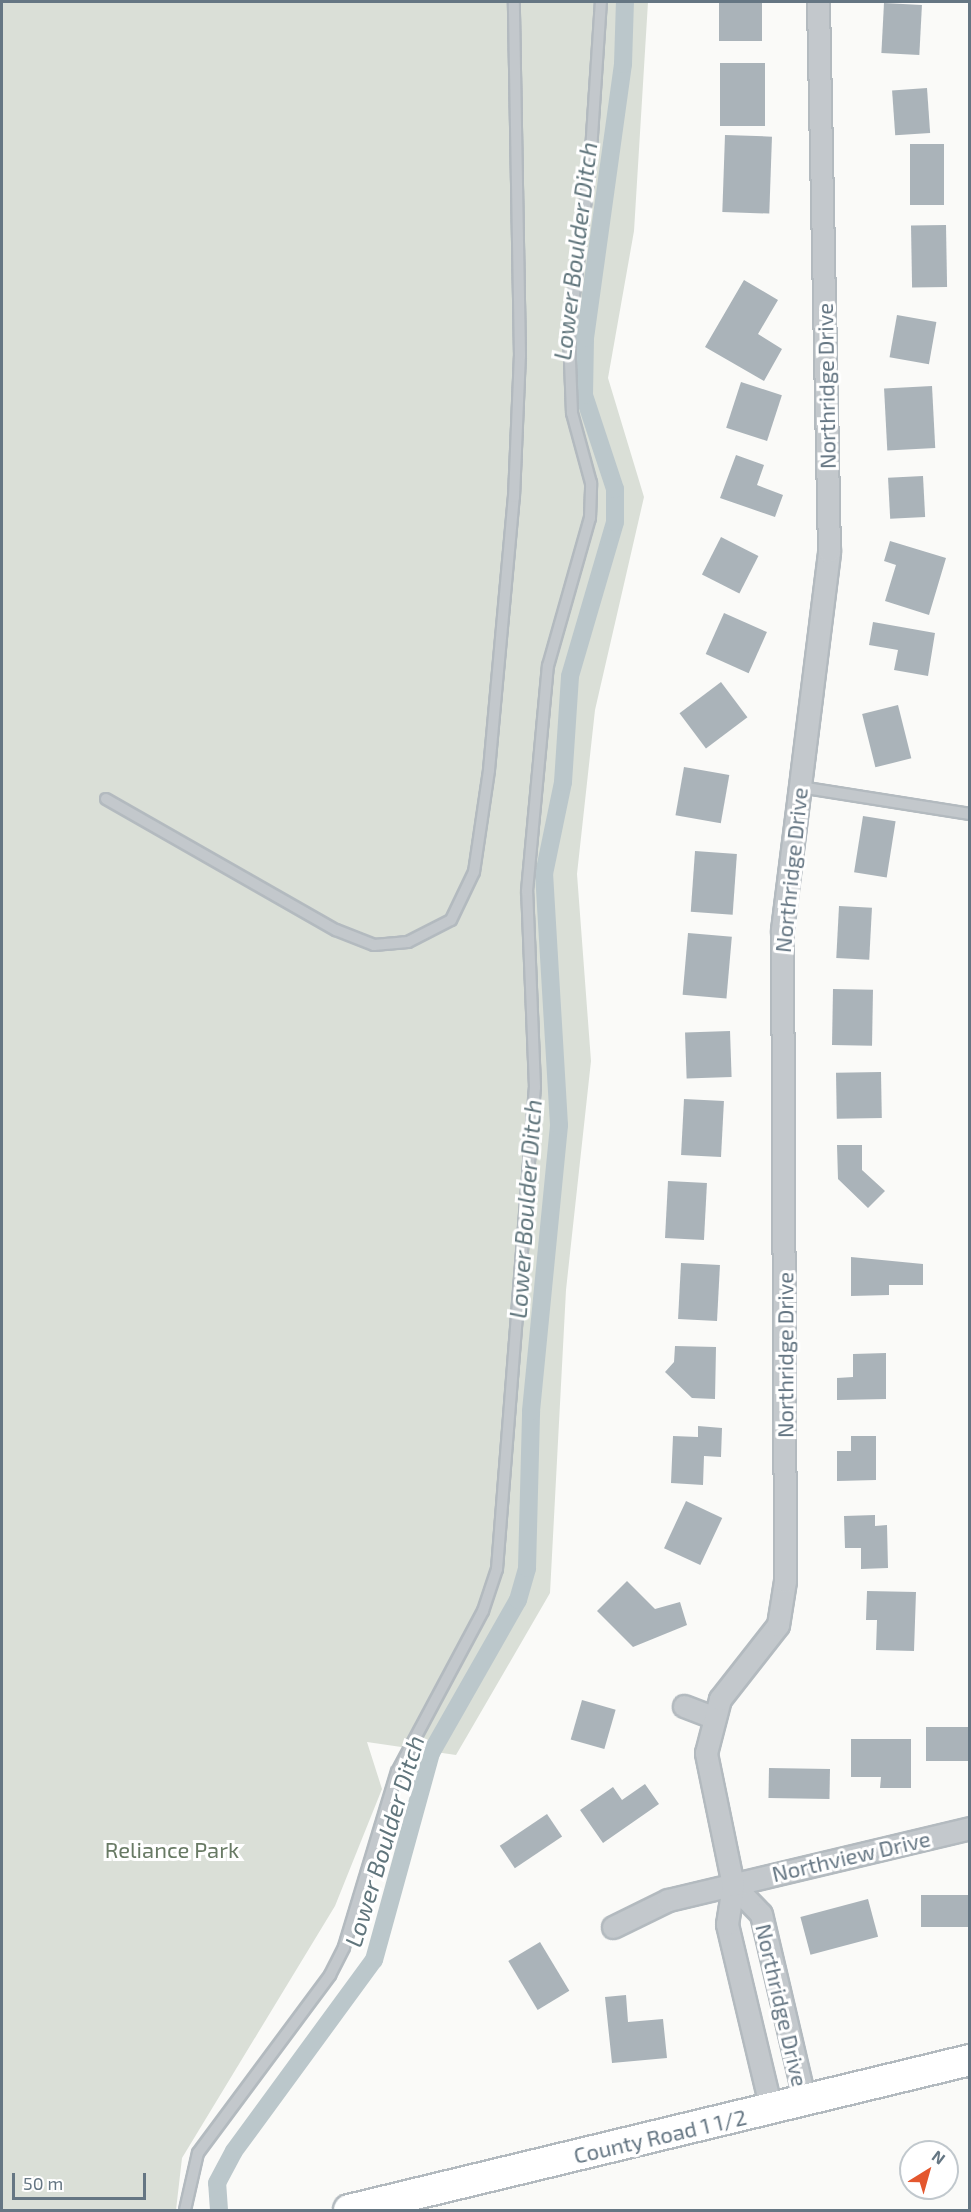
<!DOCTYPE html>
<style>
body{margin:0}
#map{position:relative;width:971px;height:2212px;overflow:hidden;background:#fafaf8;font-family:"Exo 2",sans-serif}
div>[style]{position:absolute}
.green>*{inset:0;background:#dadfd7}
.canal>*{height:18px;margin:-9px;padding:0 9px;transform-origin:9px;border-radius:9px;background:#bbc7cb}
.building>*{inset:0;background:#aab3b9;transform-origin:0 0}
.roads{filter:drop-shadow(2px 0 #b3babf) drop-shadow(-2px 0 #b3babf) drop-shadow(0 2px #b3babf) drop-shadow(0 -2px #b3babf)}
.lane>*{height:10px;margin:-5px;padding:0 5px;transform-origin:5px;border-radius:5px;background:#c3c8cc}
.street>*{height:21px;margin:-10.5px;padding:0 10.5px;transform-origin:10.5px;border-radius:10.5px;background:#c3c8cc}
.secondary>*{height:30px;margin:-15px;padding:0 15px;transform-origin:15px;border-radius:15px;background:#fff}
span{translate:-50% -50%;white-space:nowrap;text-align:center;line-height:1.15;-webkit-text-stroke:6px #fff;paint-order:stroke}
.street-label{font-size:22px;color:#657683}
.park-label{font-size:22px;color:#687a64}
.water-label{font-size:24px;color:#60757c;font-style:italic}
.frame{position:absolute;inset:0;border:3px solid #657683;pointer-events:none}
.north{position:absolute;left:899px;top:2140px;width:60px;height:60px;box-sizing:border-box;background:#fff;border:2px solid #c1c8cd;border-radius:50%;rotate:37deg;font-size:16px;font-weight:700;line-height:24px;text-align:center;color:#657683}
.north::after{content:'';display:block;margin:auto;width:21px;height:27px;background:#e4572e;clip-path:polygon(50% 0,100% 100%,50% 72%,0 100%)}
.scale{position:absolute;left:12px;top:2173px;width:134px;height:27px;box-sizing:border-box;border:3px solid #657683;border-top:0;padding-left:8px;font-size:18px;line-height:21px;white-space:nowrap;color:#657683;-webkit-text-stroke:4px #fff;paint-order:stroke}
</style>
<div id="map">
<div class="green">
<div style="clip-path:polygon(2px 2px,648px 2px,634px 231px,608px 378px,644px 497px,595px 710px,577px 874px,591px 1061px,566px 1290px,550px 1593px,456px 1755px,367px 1742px,382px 1789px,335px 1906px,182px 2158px,176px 2210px,2px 2210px)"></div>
</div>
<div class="canal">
<div style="left:219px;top:2210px;width:27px;rotate:-94deg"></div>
<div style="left:217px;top:2183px;width:36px;rotate:-62deg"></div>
<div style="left:234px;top:2151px;width:237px;rotate:-53.8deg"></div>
<div style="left:374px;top:1960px;width:215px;rotate:-74.6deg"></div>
<div style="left:431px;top:1753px;width:176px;rotate:-60.4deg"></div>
<div style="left:518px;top:1600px;width:33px;rotate:-74deg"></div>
<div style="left:527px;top:1568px;width:157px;rotate:-88.5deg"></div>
<div style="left:531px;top:1411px;width:287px;rotate:-84.4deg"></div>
<div style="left:559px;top:1125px;width:251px;rotate:-93.4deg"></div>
<div style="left:544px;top:874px;width:94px;rotate:-78.3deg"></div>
<div style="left:563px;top:782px;width:106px;rotate:-86.2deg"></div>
<div style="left:570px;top:676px;width:160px;rotate:-73.7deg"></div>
<div style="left:615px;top:522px;width:33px;rotate:-90deg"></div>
<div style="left:615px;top:489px;width:99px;rotate:-108.3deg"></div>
<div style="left:584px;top:395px;width:57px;rotate:-89deg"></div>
<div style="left:585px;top:338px;width:277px;rotate:-82.1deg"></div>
<div style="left:623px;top:64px;width:62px;rotate:-88.2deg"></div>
</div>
<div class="building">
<div style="left:719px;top:2px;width:43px;height:39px"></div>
<div style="left:884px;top:3px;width:38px;height:50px;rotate:3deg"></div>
<div style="left:720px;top:63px;width:45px;height:63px"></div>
<div style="left:927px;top:88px;width:45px;height:35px;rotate:86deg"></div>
<div style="left:725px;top:135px;width:47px;height:77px;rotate:2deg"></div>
<div style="left:910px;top:144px;width:34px;height:61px"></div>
<div style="left:946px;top:225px;width:62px;height:35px;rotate:89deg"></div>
<div style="clip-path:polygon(744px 280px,778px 300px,758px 334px,782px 349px,764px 381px,705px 347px)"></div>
<div style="left:897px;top:315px;width:40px;height:43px;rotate:10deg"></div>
<div style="left:741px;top:382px;width:43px;height:48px;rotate:18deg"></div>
<div style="left:932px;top:386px;width:62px;height:48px;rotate:87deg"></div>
<div style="clip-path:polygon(736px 455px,764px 465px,757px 485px,783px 495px,775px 517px,720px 498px)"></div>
<div style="left:923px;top:476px;width:41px;height:35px;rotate:87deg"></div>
<div style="left:721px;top:537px;width:42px;height:42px;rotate:27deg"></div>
<div style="clip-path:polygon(890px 541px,946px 558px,929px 615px,885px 601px,896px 565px,884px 561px)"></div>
<div style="left:724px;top:613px;width:47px;height:45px;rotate:24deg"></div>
<div style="clip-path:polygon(873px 622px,935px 633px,928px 676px,894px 670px,898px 650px,869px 645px)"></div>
<div style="left:721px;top:682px;width:44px;height:52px;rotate:53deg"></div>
<div style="left:898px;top:705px;width:55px;height:37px;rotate:76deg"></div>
<div style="left:684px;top:767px;width:46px;height:49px;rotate:10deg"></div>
<div style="left:863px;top:816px;width:33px;height:57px;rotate:9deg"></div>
<div style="left:695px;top:851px;width:42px;height:61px;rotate:4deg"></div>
<div style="left:839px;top:906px;width:33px;height:52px;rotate:3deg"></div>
<div style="left:688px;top:933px;width:44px;height:62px;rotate:5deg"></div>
<div style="left:833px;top:989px;width:40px;height:56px;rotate:1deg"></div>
<div style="left:730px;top:1031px;width:46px;height:45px;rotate:88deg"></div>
<div style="left:881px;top:1072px;width:46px;height:45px;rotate:89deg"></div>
<div style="left:684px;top:1099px;width:40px;height:56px;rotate:3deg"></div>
<div style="clip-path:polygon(837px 1145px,862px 1145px,862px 1170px,885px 1191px,868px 1208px,838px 1179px)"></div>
<div style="left:668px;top:1181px;width:39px;height:57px;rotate:3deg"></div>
<div style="clip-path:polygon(851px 1257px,923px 1264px,923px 1285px,889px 1285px,889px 1295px,851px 1296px)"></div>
<div style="left:681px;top:1263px;width:39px;height:56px;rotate:3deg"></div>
<div style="clip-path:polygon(675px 1346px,716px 1347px,715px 1399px,692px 1398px,665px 1372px,674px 1362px)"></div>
<div style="clip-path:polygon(886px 1353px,886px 1399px,837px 1400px,837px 1378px,853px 1377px,853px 1354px)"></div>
<div style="clip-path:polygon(698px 1426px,722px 1428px,721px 1457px,704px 1456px,703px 1485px,671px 1483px,673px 1436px,698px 1437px)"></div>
<div style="clip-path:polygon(851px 1436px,876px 1436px,876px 1480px,837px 1481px,837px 1451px,851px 1451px)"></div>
<div style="left:686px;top:1501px;width:40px;height:52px;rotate:25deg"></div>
<div style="clip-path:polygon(875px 1515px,875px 1526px,887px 1525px,888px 1568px,861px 1569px,861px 1548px,845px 1548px,844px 1516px)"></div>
<div style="clip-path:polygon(627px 1581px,655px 1609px,680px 1602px,687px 1625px,633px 1647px,597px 1611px)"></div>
<div style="clip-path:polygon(867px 1591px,916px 1592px,914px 1651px,876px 1650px,877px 1620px,866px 1620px)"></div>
<div style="left:582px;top:1700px;width:35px;height:41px;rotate:16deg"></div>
<div style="left:926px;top:1727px;width:44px;height:34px"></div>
<div style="clip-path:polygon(851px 1739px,911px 1739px,911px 1788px,880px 1788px,881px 1777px,851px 1777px)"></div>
<div style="left:769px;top:1768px;width:61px;height:30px;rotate:1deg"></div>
<div style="clip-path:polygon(645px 1784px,659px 1804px,603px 1843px,580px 1810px,613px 1787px,622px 1800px)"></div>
<div style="left:547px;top:1814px;width:27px;height:57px;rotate:56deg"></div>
<div style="left:970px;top:1895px;width:32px;height:49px;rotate:90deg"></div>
<div style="left:868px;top:1899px;width:39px;height:70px;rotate:75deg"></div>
<div style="left:540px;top:1942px;width:57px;height:37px;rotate:59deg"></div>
<div style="clip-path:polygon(626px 1995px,628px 2022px,663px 2019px,667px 2058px,612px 2063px,605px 1997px)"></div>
</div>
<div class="roads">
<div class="lane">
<div style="left:800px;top:787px;width:172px;rotate:9deg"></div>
<div style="left:106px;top:799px;width:265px;rotate:29.7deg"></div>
<div style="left:336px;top:930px;width:41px;rotate:21.5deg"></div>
<div style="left:374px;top:945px;width:34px;rotate:-5deg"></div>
<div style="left:408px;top:942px;width:48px;rotate:-27.1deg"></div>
<div style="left:451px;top:920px;width:53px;rotate:-64.4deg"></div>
<div style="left:474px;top:872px;width:103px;rotate:-81.6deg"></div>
<div style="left:489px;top:770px;width:274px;rotate:-84.8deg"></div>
<div style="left:514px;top:497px;width:141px;rotate:-87.6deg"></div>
<div style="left:520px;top:356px;width:354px;rotate:-91deg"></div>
<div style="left:185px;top:2210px;width:58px;rotate:-77.2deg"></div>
<div style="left:198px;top:2153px;width:222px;rotate:-53.4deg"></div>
<div style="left:330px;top:1975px;width:31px;rotate:-63deg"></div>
<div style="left:344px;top:1947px;width:183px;rotate:-73.2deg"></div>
<div style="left:397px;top:1772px;width:183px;rotate:-61.9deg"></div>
<div style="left:483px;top:1611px;width:44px;rotate:-71.6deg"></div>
<div style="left:497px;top:1569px;width:483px;rotate:-85.5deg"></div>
<div style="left:535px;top:1087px;width:196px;rotate:-92.3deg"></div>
<div style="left:527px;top:891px;width:226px;rotate:-84.7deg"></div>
<div style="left:548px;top:666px;width:154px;rotate:-74.2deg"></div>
<div style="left:590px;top:518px;width:35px;rotate:-88deg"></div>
<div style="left:591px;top:483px;width:73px;rotate:-105.2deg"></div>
<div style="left:572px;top:413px;width:78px;rotate:-92.2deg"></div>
<div style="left:569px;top:335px;width:170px;rotate:-82.9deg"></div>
<div style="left:590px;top:166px;width:164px;rotate:-86.2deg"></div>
</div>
<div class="street">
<div style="left:684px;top:1706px;width:30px;rotate:21deg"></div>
<div style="left:733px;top:1885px;width:40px;rotate:46deg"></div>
<div style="left:761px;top:1914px;width:192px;rotate:76.8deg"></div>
<div style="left:613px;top:1927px;width:61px;rotate:-26.1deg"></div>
<div style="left:668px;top:1900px;width:310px;rotate:-13.4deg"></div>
<div style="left:771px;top:2109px;width:190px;rotate:-103.4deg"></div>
<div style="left:727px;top:1924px;width:39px;rotate:-81deg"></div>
<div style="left:733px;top:1885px;width:135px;rotate:-101.6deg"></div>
<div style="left:706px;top:1753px;width:56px;rotate:-75.5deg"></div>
<div style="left:720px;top:1699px;width:94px;rotate:-51.9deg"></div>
<div style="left:778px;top:1625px;width:45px;rotate:-81deg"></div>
<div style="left:785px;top:1581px;width:651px;rotate:-90.26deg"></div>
<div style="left:782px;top:930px;width:382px;rotate:-82.9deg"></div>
<div style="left:829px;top:551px;width:549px;rotate:-91.15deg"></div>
</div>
<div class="secondary">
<div style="left:349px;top:2210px;width:639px;rotate:-13.58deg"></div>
</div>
</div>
<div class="street-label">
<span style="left:826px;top:386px;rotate:-91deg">Northridge Drive</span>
<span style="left:791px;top:870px;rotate:-84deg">Northridge Drive</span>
<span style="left:785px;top:1355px;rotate:-90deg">Northridge Drive</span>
<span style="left:851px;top:1856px;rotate:-13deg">Northview Drive</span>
<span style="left:782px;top:2005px;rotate:77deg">Northridge Drive</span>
<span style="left:660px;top:2136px;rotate:-13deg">County Road 1 1/2</span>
</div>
<div class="park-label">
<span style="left:172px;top:1850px">Reliance Park</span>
</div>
<div class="water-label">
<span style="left:575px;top:251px;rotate:-83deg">Lower Boulder Ditch</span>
<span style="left:525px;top:1209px;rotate:-86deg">Lower Boulder Ditch</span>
<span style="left:384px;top:1841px;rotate:-73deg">Lower Boulder Ditch</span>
</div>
<div class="frame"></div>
<div class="north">N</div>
<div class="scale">50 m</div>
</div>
